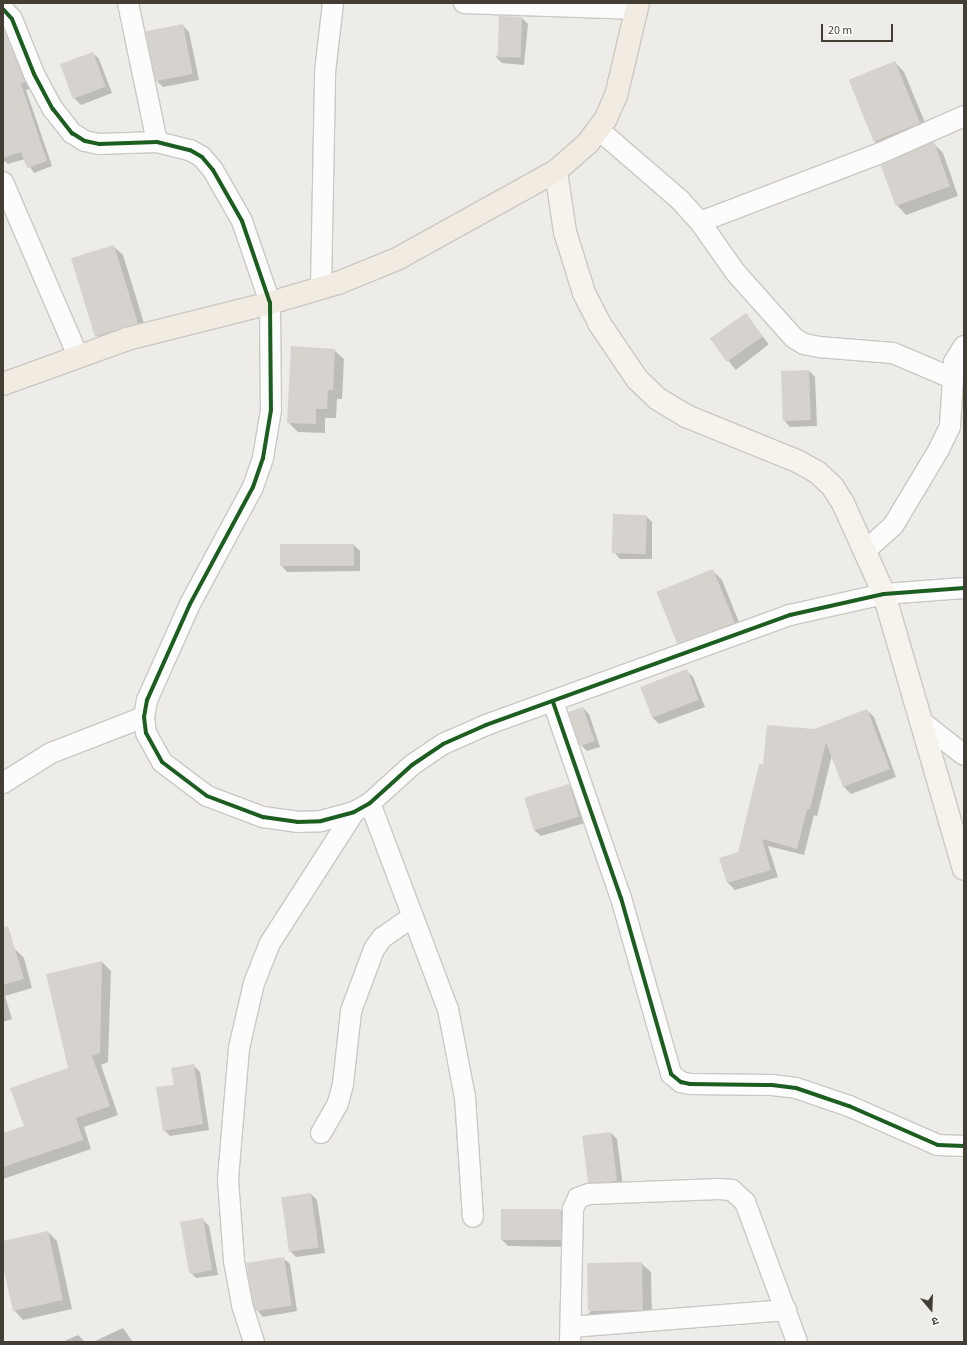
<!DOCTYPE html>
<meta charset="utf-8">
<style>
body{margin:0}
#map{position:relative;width:967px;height:1345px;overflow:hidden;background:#eeece8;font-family:"Source Sans 3","Noto Sans Devanagari",sans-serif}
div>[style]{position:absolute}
.shadow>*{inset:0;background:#0003;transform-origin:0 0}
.building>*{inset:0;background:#d6d3cf;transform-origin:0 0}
.roads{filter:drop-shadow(1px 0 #cbc8c3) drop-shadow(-1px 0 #cbc8c3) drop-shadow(0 1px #cbc8c3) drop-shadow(0 -1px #cbc8c3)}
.street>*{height:20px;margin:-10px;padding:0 10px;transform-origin:10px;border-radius:10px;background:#fcfcfc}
.secondary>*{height:22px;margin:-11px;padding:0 11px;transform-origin:11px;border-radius:11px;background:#f6f3ed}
.primary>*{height:22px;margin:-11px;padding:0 11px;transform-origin:11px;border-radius:11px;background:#f1ebe2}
.cycleway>*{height:4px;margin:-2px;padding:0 2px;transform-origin:2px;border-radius:2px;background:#1b5e20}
span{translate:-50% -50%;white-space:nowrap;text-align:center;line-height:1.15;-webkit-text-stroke:3.5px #fff;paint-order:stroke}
.frame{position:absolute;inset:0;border:4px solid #443d34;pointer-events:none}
.north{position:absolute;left:911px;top:1289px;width:40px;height:40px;-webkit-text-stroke:3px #fff;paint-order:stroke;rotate:161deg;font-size:11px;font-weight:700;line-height:16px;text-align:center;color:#443d34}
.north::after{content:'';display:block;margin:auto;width:14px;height:18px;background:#443d34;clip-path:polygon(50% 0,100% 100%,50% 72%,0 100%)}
.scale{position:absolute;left:821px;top:24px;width:72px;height:18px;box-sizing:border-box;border:2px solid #443d34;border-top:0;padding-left:5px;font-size:12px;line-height:14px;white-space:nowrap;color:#443d34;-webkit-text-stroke:3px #fff;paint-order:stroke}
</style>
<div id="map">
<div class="shadow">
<div style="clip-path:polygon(522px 18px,528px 24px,524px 65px,502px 63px,496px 57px)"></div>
<div style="clip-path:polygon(183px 26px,189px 32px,199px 80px,163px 87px,157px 81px,147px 33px)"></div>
<div style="clip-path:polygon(93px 53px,99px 59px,112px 93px,81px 105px,74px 98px)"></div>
<div style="clip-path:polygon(13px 54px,19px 60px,31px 88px,26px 90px,52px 166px,34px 173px,25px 159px,8px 164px,3px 160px,3px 58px)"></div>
<div style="clip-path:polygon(895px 62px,904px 72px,929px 132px,885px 152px,875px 142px)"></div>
<div style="clip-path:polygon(933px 143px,943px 153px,958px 196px,906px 215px,897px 205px)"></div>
<div style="clip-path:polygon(113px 246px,123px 255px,147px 333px,106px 346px,97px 336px)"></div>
<div style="left:746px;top:315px;width:37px;height:42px;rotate:52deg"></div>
<div style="clip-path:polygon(334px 350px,344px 359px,342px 399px,337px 399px,336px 418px,325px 418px,325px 433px,298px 432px,288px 422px)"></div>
<div style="clip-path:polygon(809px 371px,815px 377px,817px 426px,790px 427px,784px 420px)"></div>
<div style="clip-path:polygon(646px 516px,652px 522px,652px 559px,620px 559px,614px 552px)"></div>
<div style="clip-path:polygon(354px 545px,360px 551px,360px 571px,287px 572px,281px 565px)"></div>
<div style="clip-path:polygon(712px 570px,722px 580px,743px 632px,688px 652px,679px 643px,658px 593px)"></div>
<div style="clip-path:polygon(687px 671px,693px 677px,705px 707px,659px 724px,653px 718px,642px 688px)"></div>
<div style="clip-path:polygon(583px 708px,589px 714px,600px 747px,587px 751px,581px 745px)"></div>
<div style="clip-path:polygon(867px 710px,874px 717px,896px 777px,851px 794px,844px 787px,832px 755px,817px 816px,814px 815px,804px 855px,768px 846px,778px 877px,735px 890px,728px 883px,721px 858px,739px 853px,764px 766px,814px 730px)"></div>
<div style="clip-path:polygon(569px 785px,575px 792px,585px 823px,541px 836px,534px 830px)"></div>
<div style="clip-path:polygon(14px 948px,24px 958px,32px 988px,5px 996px,12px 1019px,3px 1022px,3px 952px)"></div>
<div style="clip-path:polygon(102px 962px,111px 971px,108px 1062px,101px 1065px,118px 1115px,84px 1127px,91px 1149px,3px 1179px,3px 1134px,25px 1127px,69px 1069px,48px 975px)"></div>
<div style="clip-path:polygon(194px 1066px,200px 1072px,209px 1130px,170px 1136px,164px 1130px,175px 1086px)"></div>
<div style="clip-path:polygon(611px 1133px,617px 1139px,623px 1187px,595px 1188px,589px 1182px)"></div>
<div style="clip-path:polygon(311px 1194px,317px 1200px,325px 1253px,296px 1257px,290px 1251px)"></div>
<div style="clip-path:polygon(561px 1210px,567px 1216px,567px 1247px,508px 1246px,502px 1240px)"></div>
<div style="clip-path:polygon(203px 1220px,209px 1226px,218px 1275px,196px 1278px,190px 1272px)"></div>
<div style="clip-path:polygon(48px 1232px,57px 1241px,72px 1309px,23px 1320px,14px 1310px,3px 1261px,3px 1242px)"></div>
<div style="clip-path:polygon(283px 1258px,290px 1264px,297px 1311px,263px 1317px,257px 1310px)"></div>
<div style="clip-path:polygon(641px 1263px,651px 1272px,652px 1319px,598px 1323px,588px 1314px)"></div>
<div style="clip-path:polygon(123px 1328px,133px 1342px,93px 1342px)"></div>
<div style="clip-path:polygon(78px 1335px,85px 1342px,62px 1342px)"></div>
</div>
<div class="building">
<div style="left:499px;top:16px;width:23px;height:41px;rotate:2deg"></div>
<div style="left:183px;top:24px;width:51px;height:38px;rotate:79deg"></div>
<div style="clip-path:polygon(3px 27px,25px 82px,21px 84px,47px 161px,27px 168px,21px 152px,3px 158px)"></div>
<div style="left:93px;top:52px;width:37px;height:35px;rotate:70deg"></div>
<div style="left:895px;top:61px;width:67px;height:50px;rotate:68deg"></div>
<div style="left:934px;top:142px;width:47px;height:58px;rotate:70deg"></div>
<div style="left:114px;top:245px;width:82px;height:45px;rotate:73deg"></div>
<div style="left:746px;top:313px;width:29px;height:44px;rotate:55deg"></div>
<div style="clip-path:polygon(291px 346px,335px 349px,333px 390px,328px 390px,327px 409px,316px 409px,316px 424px,287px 423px)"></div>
<div style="left:809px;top:370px;width:50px;height:28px;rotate:88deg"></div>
<div style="left:613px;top:514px;width:34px;height:39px;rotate:2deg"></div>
<div style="left:280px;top:544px;width:74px;height:22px"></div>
<div style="left:713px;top:569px;width:58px;height:61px;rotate:68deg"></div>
<div style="left:687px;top:669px;width:33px;height:50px;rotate:69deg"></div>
<div style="left:583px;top:707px;width:36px;height:16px;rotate:71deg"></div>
<div style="clip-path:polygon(867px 709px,890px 769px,843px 787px,826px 742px,810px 809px,807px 809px,797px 849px,762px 839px,771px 870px,727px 883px,719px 858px,738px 852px,759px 764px,763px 764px,767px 725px,814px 729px)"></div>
<div style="left:569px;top:784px;width:34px;height:47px;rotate:73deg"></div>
<div style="clip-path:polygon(8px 926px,24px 979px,3px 985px,3px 927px)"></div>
<div style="clip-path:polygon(102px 961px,100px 1053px,92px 1056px,110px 1106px,76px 1118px,83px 1140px,3px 1167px,3px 1133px,24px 1126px,10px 1088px,68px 1068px,46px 974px)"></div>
<div style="clip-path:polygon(194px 1064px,203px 1124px,163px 1131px,156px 1087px,174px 1085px,171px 1068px)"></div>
<div style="left:611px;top:1132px;width:49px;height:29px;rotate:83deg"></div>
<div style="left:311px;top:1193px;width:55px;height:30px;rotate:82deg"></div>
<div style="left:501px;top:1209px;width:60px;height:31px"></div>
<div style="clip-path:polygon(203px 1218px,212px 1270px,192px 1274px,189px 1272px,180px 1222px)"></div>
<div style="clip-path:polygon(48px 1231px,63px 1300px,13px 1311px,3px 1266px,3px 1241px)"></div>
<div style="left:284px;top:1257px;width:49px;height:38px;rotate:81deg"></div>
<div style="left:642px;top:1262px;width:48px;height:55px;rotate:89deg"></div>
</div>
<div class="roads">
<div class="street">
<div style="left:128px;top:3px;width:142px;rotate:78.2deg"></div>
<div style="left:464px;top:3px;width:172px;rotate:2deg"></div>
<div style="left:3px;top:9px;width:13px;rotate:48deg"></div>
<div style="left:12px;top:19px;width:59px;rotate:68.2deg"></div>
<div style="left:34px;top:74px;width:40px;rotate:62deg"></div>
<div style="left:53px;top:109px;width:31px;rotate:52deg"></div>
<div style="left:72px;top:133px;width:15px;rotate:32deg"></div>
<div style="left:85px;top:141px;width:14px;rotate:12deg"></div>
<div style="left:99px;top:144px;width:58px;rotate:-2deg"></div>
<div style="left:157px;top:142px;width:34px;rotate:14deg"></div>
<div style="left:190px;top:150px;width:14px;rotate:30deg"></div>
<div style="left:202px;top:157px;width:17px;rotate:50deg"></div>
<div style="left:213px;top:170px;width:59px;rotate:60.4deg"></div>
<div style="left:242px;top:221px;width:87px;rotate:71.1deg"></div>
<div style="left:270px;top:303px;width:107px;rotate:89.5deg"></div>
<div style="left:271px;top:410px;width:49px;rotate:99.5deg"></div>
<div style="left:263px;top:458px;width:31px;rotate:109deg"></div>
<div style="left:253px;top:487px;width:133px;rotate:118.3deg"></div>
<div style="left:190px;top:604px;width:105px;rotate:114.1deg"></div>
<div style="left:147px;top:700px;width:17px;rotate:100deg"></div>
<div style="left:144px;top:717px;width:16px;rotate:83deg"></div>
<div style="left:146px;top:733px;width:33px;rotate:61deg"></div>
<div style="left:162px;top:762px;width:56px;rotate:37.1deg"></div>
<div style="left:207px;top:796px;width:60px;rotate:20.6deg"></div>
<div style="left:263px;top:817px;width:34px;rotate:8deg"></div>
<div style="left:297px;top:822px;width:24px;rotate:-2deg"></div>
<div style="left:321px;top:821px;width:34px;rotate:-15deg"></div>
<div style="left:354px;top:812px;width:18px;rotate:-29deg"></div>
<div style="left:370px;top:803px;width:57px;rotate:-42.1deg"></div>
<div style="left:412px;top:765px;width:37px;rotate:-34deg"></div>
<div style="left:443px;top:744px;width:47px;rotate:-23.8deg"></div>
<div style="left:486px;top:725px;width:323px;rotate:-19.9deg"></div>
<div style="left:790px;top:615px;width:96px;rotate:-12.6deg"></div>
<div style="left:884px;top:594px;width:80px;rotate:-4.3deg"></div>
<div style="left:599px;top:130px;width:107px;rotate:40.8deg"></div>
<div style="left:680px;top:200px;width:30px;rotate:48deg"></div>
<div style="left:700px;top:222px;width:62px;rotate:54.8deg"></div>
<div style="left:736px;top:273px;width:87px;rotate:48.3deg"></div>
<div style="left:794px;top:338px;width:12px;rotate:31deg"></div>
<div style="left:804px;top:344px;width:15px;rotate:11deg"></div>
<div style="left:819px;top:347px;width:74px;rotate:4.6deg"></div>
<div style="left:893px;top:353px;width:64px;rotate:23deg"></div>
<div style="left:3px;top:182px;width:189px;rotate:66.7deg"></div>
<div style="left:700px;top:222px;width:191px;rotate:-20.9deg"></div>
<div style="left:878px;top:154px;width:94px;rotate:-23.8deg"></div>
<div style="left:321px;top:288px;width:216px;rotate:-88.9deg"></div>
<div style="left:325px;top:72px;width:69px;rotate:-83.4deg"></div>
<div style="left:866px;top:550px;width:36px;rotate:-42deg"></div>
<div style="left:893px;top:526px;width:90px;rotate:-59.1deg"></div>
<div style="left:939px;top:449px;width:25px;rotate:-64deg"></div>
<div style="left:950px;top:426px;width:64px;rotate:-86.4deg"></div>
<div style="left:954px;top:362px;width:19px;rotate:-58deg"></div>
<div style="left:553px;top:702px;width:207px;rotate:70.9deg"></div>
<div style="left:621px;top:898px;width:183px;rotate:74.1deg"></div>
<div style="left:671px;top:1074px;width:13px;rotate:39deg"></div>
<div style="left:681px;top:1082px;width:9px;rotate:13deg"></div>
<div style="left:690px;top:1084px;width:82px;rotate:0.7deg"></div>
<div style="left:772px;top:1085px;width:24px;rotate:7deg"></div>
<div style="left:796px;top:1088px;width:56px;rotate:18.8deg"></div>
<div style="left:849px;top:1106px;width:97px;rotate:23.7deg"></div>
<div style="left:938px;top:1145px;width:26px;rotate:2deg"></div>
<div style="left:922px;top:722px;width:53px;rotate:38.2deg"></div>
<div style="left:3px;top:783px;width:57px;rotate:-32deg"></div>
<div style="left:51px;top:753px;width:100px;rotate:-21.2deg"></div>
<div style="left:370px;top:803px;width:220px;rotate:69.3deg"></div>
<div style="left:448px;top:1009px;width:90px;rotate:79.1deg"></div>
<div style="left:465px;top:1097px;width:120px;rotate:86.2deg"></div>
<div style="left:321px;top:1133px;width:34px;rotate:-60deg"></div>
<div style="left:338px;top:1103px;width:20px;rotate:-75deg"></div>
<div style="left:343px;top:1084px;width:73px;rotate:-83.7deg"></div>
<div style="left:351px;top:1011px;width:66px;rotate:-69.6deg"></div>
<div style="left:374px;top:949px;width:14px;rotate:-54deg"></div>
<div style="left:382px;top:938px;width:37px;rotate:-35deg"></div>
<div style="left:571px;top:1327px;width:216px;rotate:-4.5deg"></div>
<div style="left:254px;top:1342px;width:40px;rotate:-108deg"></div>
<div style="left:242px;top:1304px;width:44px;rotate:-100.5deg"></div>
<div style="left:234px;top:1261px;width:82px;rotate:-94.2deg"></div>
<div style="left:228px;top:1179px;width:131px;rotate:-85.2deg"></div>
<div style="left:239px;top:1048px;width:67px;rotate:-77deg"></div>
<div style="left:254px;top:983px;width:43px;rotate:-68.2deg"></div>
<div style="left:270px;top:943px;width:156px;rotate:-57.3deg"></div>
<div style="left:570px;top:1342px;width:133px;rotate:-88.7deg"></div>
<div style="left:573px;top:1209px;width:12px;rotate:-66deg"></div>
<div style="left:578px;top:1198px;width:12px;rotate:-20deg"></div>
<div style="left:589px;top:1194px;width:130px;rotate:-2.2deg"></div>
<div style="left:719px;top:1189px;width:13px;rotate:4deg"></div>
<div style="left:732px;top:1190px;width:18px;rotate:43deg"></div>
<div style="left:745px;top:1202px;width:149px;rotate:69.6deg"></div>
</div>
<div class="secondary">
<div style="left:556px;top:171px;width:62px;rotate:81.6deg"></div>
<div style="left:565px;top:232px;width:64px;rotate:72.7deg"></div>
<div style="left:584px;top:293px;width:34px;rotate:63deg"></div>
<div style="left:599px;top:323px;width:68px;rotate:55.8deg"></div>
<div style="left:637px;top:379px;width:29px;rotate:44deg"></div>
<div style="left:658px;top:399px;width:33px;rotate:31deg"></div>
<div style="left:686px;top:416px;width:120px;rotate:22.1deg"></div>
<div style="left:797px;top:461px;width:23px;rotate:29deg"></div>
<div style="left:817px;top:472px;width:21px;rotate:43deg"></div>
<div style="left:832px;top:486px;width:20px;rotate:57deg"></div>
<div style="left:843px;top:503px;width:100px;rotate:65.7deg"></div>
<div style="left:884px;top:594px;width:286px;rotate:73.8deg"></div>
</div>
<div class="primary">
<div style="left:3px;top:384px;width:132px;rotate:-19.9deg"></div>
<div style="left:127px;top:339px;width:147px;rotate:-14.1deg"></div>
<div style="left:270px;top:303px;width:71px;rotate:-16.4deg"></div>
<div style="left:338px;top:283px;width:64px;rotate:-22.1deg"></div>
<div style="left:397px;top:259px;width:182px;rotate:-29deg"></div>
<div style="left:556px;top:171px;width:43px;rotate:-41.2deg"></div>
<div style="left:588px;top:143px;width:31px;rotate:-54deg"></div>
<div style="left:606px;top:118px;width:24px;rotate:-66deg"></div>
<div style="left:616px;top:96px;width:96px;rotate:-76.7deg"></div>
</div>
</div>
<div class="cycleway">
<div style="left:3px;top:9px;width:13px;rotate:48deg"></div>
<div style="left:12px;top:19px;width:59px;rotate:68.2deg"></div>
<div style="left:34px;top:74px;width:40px;rotate:62deg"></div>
<div style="left:53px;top:109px;width:31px;rotate:52deg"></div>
<div style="left:72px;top:133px;width:15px;rotate:32deg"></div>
<div style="left:85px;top:141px;width:14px;rotate:12deg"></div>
<div style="left:99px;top:144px;width:58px;rotate:-2deg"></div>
<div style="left:157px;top:142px;width:34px;rotate:14deg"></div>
<div style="left:190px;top:150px;width:14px;rotate:30deg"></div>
<div style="left:202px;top:157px;width:17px;rotate:50deg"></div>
<div style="left:213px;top:170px;width:59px;rotate:60.4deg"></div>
<div style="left:242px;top:221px;width:87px;rotate:71.1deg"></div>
<div style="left:270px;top:303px;width:107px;rotate:89.5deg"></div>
<div style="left:271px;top:410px;width:49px;rotate:99.5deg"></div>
<div style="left:263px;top:458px;width:31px;rotate:109deg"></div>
<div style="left:253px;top:487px;width:133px;rotate:118.3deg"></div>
<div style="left:190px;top:604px;width:105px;rotate:114.1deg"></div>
<div style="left:147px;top:700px;width:17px;rotate:100deg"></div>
<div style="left:144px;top:717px;width:16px;rotate:83deg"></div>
<div style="left:146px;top:733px;width:33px;rotate:61deg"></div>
<div style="left:162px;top:762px;width:56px;rotate:37.1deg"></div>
<div style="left:207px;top:796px;width:60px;rotate:20.6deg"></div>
<div style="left:263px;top:817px;width:34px;rotate:8deg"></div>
<div style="left:297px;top:822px;width:24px;rotate:-2deg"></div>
<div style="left:321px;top:821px;width:34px;rotate:-15deg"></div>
<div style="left:354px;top:812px;width:18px;rotate:-29deg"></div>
<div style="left:370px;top:803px;width:57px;rotate:-42.1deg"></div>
<div style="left:412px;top:765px;width:37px;rotate:-34deg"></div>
<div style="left:443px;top:744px;width:47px;rotate:-23.8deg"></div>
<div style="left:486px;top:725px;width:323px;rotate:-19.9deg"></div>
<div style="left:790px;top:615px;width:96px;rotate:-12.6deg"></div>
<div style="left:884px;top:594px;width:80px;rotate:-4.3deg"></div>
<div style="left:553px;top:702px;width:207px;rotate:70.9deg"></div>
<div style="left:621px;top:898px;width:183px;rotate:74.1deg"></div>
<div style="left:671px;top:1074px;width:13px;rotate:39deg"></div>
<div style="left:681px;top:1082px;width:9px;rotate:13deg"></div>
<div style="left:690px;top:1084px;width:82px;rotate:0.7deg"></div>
<div style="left:772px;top:1085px;width:24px;rotate:7deg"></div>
<div style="left:796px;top:1088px;width:56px;rotate:18.8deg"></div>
<div style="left:849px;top:1106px;width:97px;rotate:23.7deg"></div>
<div style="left:938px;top:1145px;width:26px;rotate:2deg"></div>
</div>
<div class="frame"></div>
<div class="north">उ</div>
<div class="scale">20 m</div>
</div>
